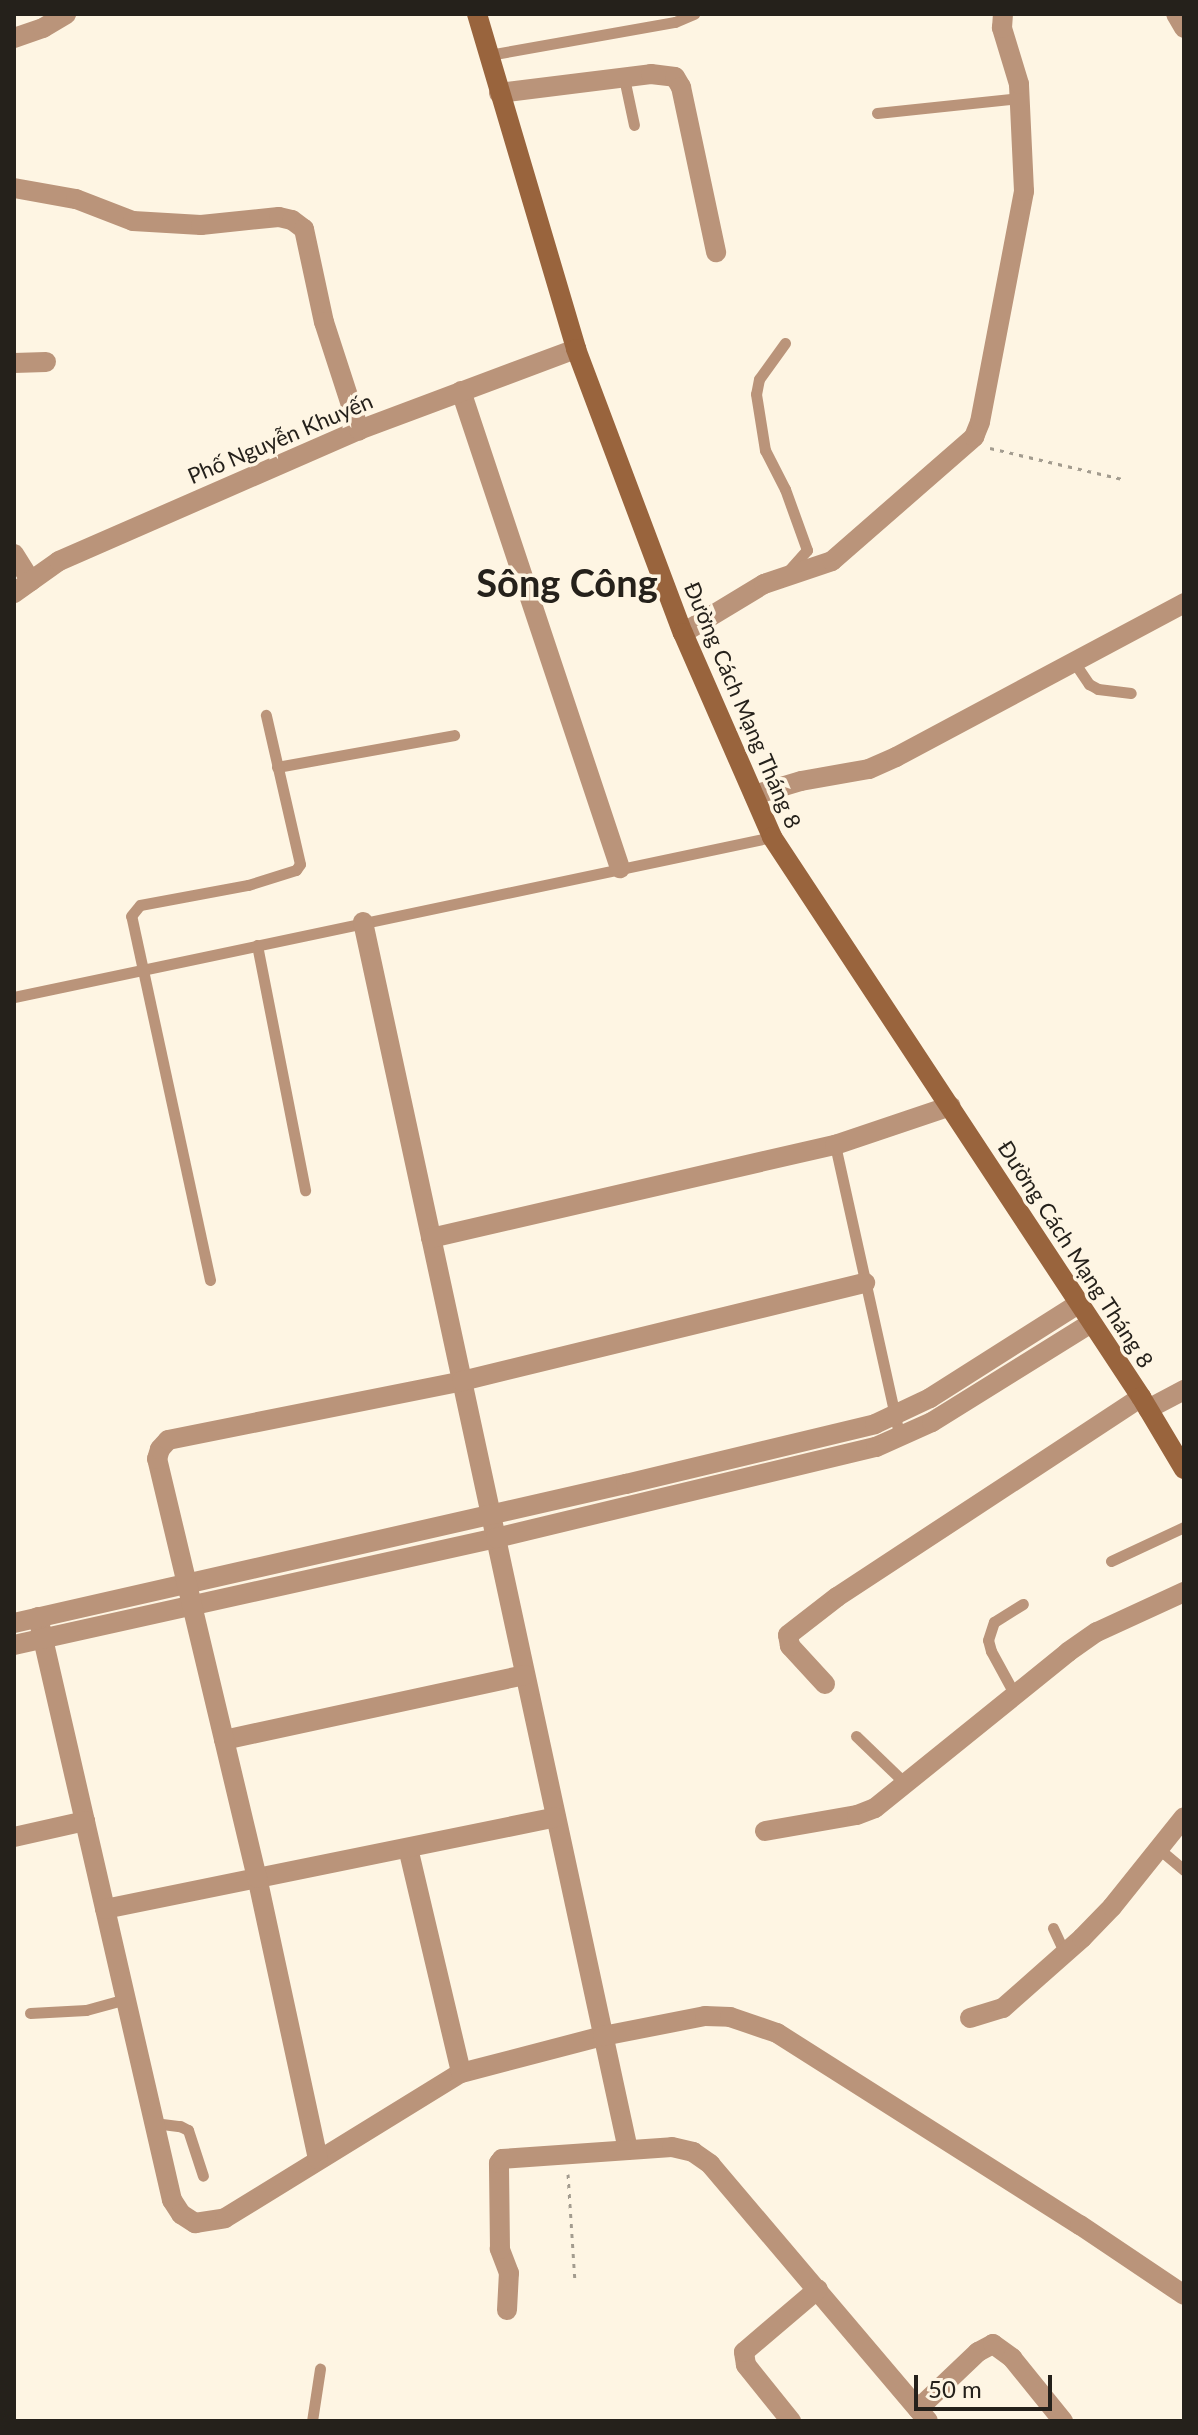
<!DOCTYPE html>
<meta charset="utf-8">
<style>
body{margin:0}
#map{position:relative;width:1198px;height:2435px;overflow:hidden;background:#fef5e3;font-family:Lato,sans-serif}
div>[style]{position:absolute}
.path>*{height:3px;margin-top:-1.5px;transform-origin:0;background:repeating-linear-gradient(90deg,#a39c8f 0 4px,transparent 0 10px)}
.lane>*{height:11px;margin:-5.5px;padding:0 5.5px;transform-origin:5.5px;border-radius:5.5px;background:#ba947a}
.street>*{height:20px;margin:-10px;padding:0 10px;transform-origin:10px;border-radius:10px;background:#ba947a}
.secondary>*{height:20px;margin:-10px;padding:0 10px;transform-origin:10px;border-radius:10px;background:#99643d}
span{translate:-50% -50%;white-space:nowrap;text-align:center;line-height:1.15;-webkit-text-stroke:7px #fef5e3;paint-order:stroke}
.street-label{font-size:22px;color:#25211b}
.town-label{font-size:38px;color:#25211b;font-weight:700}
.frame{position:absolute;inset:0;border:16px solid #25211b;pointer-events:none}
.scale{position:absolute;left:914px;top:2375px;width:138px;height:36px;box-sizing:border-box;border:4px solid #25211b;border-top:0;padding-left:10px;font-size:24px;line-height:28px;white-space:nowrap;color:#25211b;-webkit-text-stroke:6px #fef5e3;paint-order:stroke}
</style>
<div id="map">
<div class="path">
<div style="left:990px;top:448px;width:136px;rotate:13.2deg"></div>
<div style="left:568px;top:2174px;width:107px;rotate:86.3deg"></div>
</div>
<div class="lane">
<div style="left:489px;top:55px;width:189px;rotate:-10.1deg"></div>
<div style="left:675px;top:22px;width:21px;rotate:-23deg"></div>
<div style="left:624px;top:78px;width:48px;rotate:78deg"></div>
<div style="left:877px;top:113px;width:144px;rotate:-6deg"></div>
<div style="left:785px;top:343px;width:44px;rotate:125.8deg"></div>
<div style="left:759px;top:379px;width:15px;rotate:101deg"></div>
<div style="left:756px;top:394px;width:57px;rotate:80.9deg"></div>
<div style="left:765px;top:450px;width:44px;rotate:62.9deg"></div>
<div style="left:785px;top:489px;width:65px;rotate:70.2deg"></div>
<div style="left:807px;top:550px;width:28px;rotate:132deg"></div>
<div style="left:1074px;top:662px;width:27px;rotate:56deg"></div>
<div style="left:1089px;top:684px;width:10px;rotate:29deg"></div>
<div style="left:1098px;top:689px;width:33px;rotate:7deg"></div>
<div style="left:277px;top:767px;width:180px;rotate:-10.2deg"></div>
<div style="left:257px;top:945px;width:250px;rotate:78.9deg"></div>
<div style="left:14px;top:997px;width:775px;rotate:-11.92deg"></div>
<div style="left:835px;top:1145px;width:300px;rotate:77.5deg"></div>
<div style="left:210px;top:1280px;width:372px;rotate:-102.2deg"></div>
<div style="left:131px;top:916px;width:14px;rotate:-51deg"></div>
<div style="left:140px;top:905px;width:110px;rotate:-10.5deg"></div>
<div style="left:248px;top:885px;width:50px;rotate:-17.4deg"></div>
<div style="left:296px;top:870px;width:7px;rotate:-56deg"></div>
<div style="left:300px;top:864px;width:153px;rotate:-102.9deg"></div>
<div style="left:1111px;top:1561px;width:81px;rotate:-25deg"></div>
<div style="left:1015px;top:1695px;width:50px;rotate:-118.6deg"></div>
<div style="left:991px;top:1651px;width:11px;rotate:-105deg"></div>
<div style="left:988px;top:1640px;width:19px;rotate:-72deg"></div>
<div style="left:994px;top:1622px;width:34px;rotate:-32deg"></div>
<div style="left:856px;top:1736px;width:71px;rotate:43.9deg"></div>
<div style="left:1159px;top:1849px;width:33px;rotate:40deg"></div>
<div style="left:1053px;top:1928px;width:29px;rotate:65deg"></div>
<div style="left:30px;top:2013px;width:56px;rotate:-3.1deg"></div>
<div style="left:86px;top:2010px;width:41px;rotate:-15.4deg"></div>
<div style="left:154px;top:2123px;width:26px;rotate:7deg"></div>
<div style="left:180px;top:2126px;width:9px;rotate:27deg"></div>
<div style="left:188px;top:2130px;width:48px;rotate:71.9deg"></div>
<div style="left:312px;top:2421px;width:53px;rotate:-81.3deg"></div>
</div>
<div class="street">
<div style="left:1176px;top:14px;width:16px;rotate:60deg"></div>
<div style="left:14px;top:38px;width:31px;rotate:-19deg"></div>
<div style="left:43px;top:28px;width:27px;rotate:-31deg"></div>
<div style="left:499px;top:93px;width:153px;rotate:-7.1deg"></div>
<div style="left:651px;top:74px;width:24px;rotate:7deg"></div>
<div style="left:675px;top:77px;width:12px;rotate:59deg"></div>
<div style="left:681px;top:87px;width:169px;rotate:78deg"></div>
<div style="left:14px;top:188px;width:63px;rotate:10.1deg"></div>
<div style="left:76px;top:199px;width:61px;rotate:21.1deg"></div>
<div style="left:133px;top:221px;width:68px;rotate:3.4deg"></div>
<div style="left:201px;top:225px;width:78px;rotate:-5.9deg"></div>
<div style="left:279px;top:217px;width:13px;rotate:13deg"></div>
<div style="left:292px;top:220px;width:15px;rotate:37deg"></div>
<div style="left:304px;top:229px;width:95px;rotate:77.9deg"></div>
<div style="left:324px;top:322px;width:114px;rotate:72deg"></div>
<div style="left:14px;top:363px;width:32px;rotate:-2deg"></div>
<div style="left:461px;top:391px;width:503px;rotate:71.57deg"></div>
<div style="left:14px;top:554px;width:32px;rotate:58deg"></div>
<div style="left:14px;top:593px;width:55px;rotate:-35.4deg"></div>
<div style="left:59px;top:561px;width:327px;rotate:-23.6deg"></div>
<div style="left:359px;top:430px;width:232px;rotate:-20.5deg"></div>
<div style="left:683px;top:633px;width:95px;rotate:-31.2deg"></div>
<div style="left:764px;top:584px;width:72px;rotate:-18.7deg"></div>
<div style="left:832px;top:561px;width:189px;rotate:-41.1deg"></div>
<div style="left:974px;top:437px;width:16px;rotate:-68deg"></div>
<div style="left:980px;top:422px;width:235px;rotate:-79.2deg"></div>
<div style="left:1024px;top:191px;width:107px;rotate:-92.7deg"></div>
<div style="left:1019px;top:84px;width:59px;rotate:-106.9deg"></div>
<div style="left:1002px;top:28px;width:14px;rotate:-86deg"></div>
<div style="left:754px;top:795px;width:49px;rotate:-16.6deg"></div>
<div style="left:801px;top:781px;width:69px;rotate:-10deg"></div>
<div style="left:869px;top:769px;width:30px;rotate:-24deg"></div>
<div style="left:896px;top:757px;width:327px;rotate:-28.1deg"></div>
<div style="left:363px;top:922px;width:1256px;rotate:77.82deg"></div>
<div style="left:431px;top:1238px;width:415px;rotate:-13deg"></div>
<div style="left:835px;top:1145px;width:122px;rotate:-18.6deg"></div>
<div style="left:1148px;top:1409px;width:41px;rotate:-27.8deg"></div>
<div style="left:38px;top:1617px;width:598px;rotate:77.06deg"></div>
<div style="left:172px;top:2200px;width:17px;rotate:57deg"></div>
<div style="left:181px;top:2214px;width:17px;rotate:33deg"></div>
<div style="left:195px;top:2223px;width:30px;rotate:-9deg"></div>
<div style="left:225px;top:2218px;width:277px;rotate:-31.6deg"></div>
<div style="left:461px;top:2073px;width:147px;rotate:-14.6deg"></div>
<div style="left:603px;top:2036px;width:104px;rotate:-11.1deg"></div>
<div style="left:705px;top:2016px;width:25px;rotate:2deg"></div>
<div style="left:730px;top:2017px;width:50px;rotate:18.8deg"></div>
<div style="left:777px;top:2033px;width:359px;rotate:32.4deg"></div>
<div style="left:1080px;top:2225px;width:125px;rotate:33.9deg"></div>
<div style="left:14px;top:1623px;width:628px;rotate:-12.8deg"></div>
<div style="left:626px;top:1484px;width:256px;rotate:-13.5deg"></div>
<div style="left:875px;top:1424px;width:61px;rotate:-25.3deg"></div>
<div style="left:930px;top:1398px;width:175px;rotate:-32.4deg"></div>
<div style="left:14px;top:1645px;width:494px;rotate:-12.5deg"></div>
<div style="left:496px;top:1538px;width:391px;rotate:-13.5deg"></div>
<div style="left:876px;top:1447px;width:61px;rotate:-24.1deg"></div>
<div style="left:932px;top:1422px;width:187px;rotate:-31.9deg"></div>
<div style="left:825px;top:1684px;width:52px;rotate:-132.6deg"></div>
<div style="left:790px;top:1646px;width:11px;rotate:-100deg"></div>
<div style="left:788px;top:1635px;width:62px;rotate:-37.8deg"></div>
<div style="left:837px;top:1597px;width:364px;rotate:-33.3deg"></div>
<div style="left:224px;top:1740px;width:308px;rotate:-12.2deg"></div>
<div style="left:765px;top:1831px;width:93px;rotate:-9.9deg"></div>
<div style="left:857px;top:1815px;width:19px;rotate:-21deg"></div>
<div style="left:875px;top:1808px;width:248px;rotate:-38.9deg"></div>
<div style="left:1068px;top:1652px;width:35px;rotate:-35deg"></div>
<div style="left:1097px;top:1632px;width:96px;rotate:-24.7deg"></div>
<div style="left:14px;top:1837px;width:73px;rotate:-12.7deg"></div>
<div style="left:408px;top:1848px;width:231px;rotate:76.7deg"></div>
<div style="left:105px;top:1909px;width:460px;rotate:-11.5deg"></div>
<div style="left:970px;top:2018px;width:34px;rotate:-17deg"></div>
<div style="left:1003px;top:2008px;width:106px;rotate:-41.5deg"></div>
<div style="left:1082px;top:1938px;width:43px;rotate:-45.9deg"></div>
<div style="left:1112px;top:1907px;width:115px;rotate:-51.3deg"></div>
<div style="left:318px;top:2159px;width:288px;rotate:-102.2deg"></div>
<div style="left:257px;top:1878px;width:431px;rotate:-103.4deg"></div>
<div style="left:157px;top:1459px;width:10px;rotate:-73deg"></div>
<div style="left:160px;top:1449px;width:12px;rotate:-48deg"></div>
<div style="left:168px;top:1440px;width:300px;rotate:-11.3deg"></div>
<div style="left:462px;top:1381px;width:415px;rotate:-13.7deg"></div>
<div style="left:507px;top:2310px;width:37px;rotate:-87deg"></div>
<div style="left:509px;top:2273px;width:26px;rotate:-111deg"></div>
<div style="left:500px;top:2249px;width:86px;rotate:-90.7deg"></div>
<div style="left:499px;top:2163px;width:5px;rotate:-53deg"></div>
<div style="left:502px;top:2159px;width:170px;rotate:-4deg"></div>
<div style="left:672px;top:2147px;width:22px;rotate:13deg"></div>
<div style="left:693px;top:2152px;width:21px;rotate:35deg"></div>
<div style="left:710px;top:2164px;width:337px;rotate:49.7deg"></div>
<div style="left:918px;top:2409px;width:83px;rotate:-43.5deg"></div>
<div style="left:978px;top:2352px;width:17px;rotate:-28deg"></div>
<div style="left:993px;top:2344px;width:24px;rotate:36deg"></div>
<div style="left:1012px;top:2358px;width:81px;rotate:51deg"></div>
<div style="left:791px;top:2421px;width:72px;rotate:-128.8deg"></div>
<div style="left:746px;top:2365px;width:13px;rotate:-99deg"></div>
<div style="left:744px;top:2352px;width:97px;rotate:-40.4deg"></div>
</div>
<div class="secondary">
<div style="left:477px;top:14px;width:349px;rotate:73.5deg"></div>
<div style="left:576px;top:349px;width:303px;rotate:69.4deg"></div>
<div style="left:683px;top:633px;width:223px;rotate:66.4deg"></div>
<div style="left:772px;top:837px;width:671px;rotate:56.62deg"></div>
<div style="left:1141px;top:1397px;width:84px;rotate:59.2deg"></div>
</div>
<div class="street-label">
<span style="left:280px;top:438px;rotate:-23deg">Phố Nguyễn Khuyến</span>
<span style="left:743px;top:705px;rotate:67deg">Đường Cách Mạng Tháng 8</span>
<span style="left:1076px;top:1254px;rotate:57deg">Đường Cách Mạng Tháng 8</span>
</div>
<div class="town-label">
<span style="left:567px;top:583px">Sông Công</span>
</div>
<div class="frame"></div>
<div class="scale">50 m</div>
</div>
